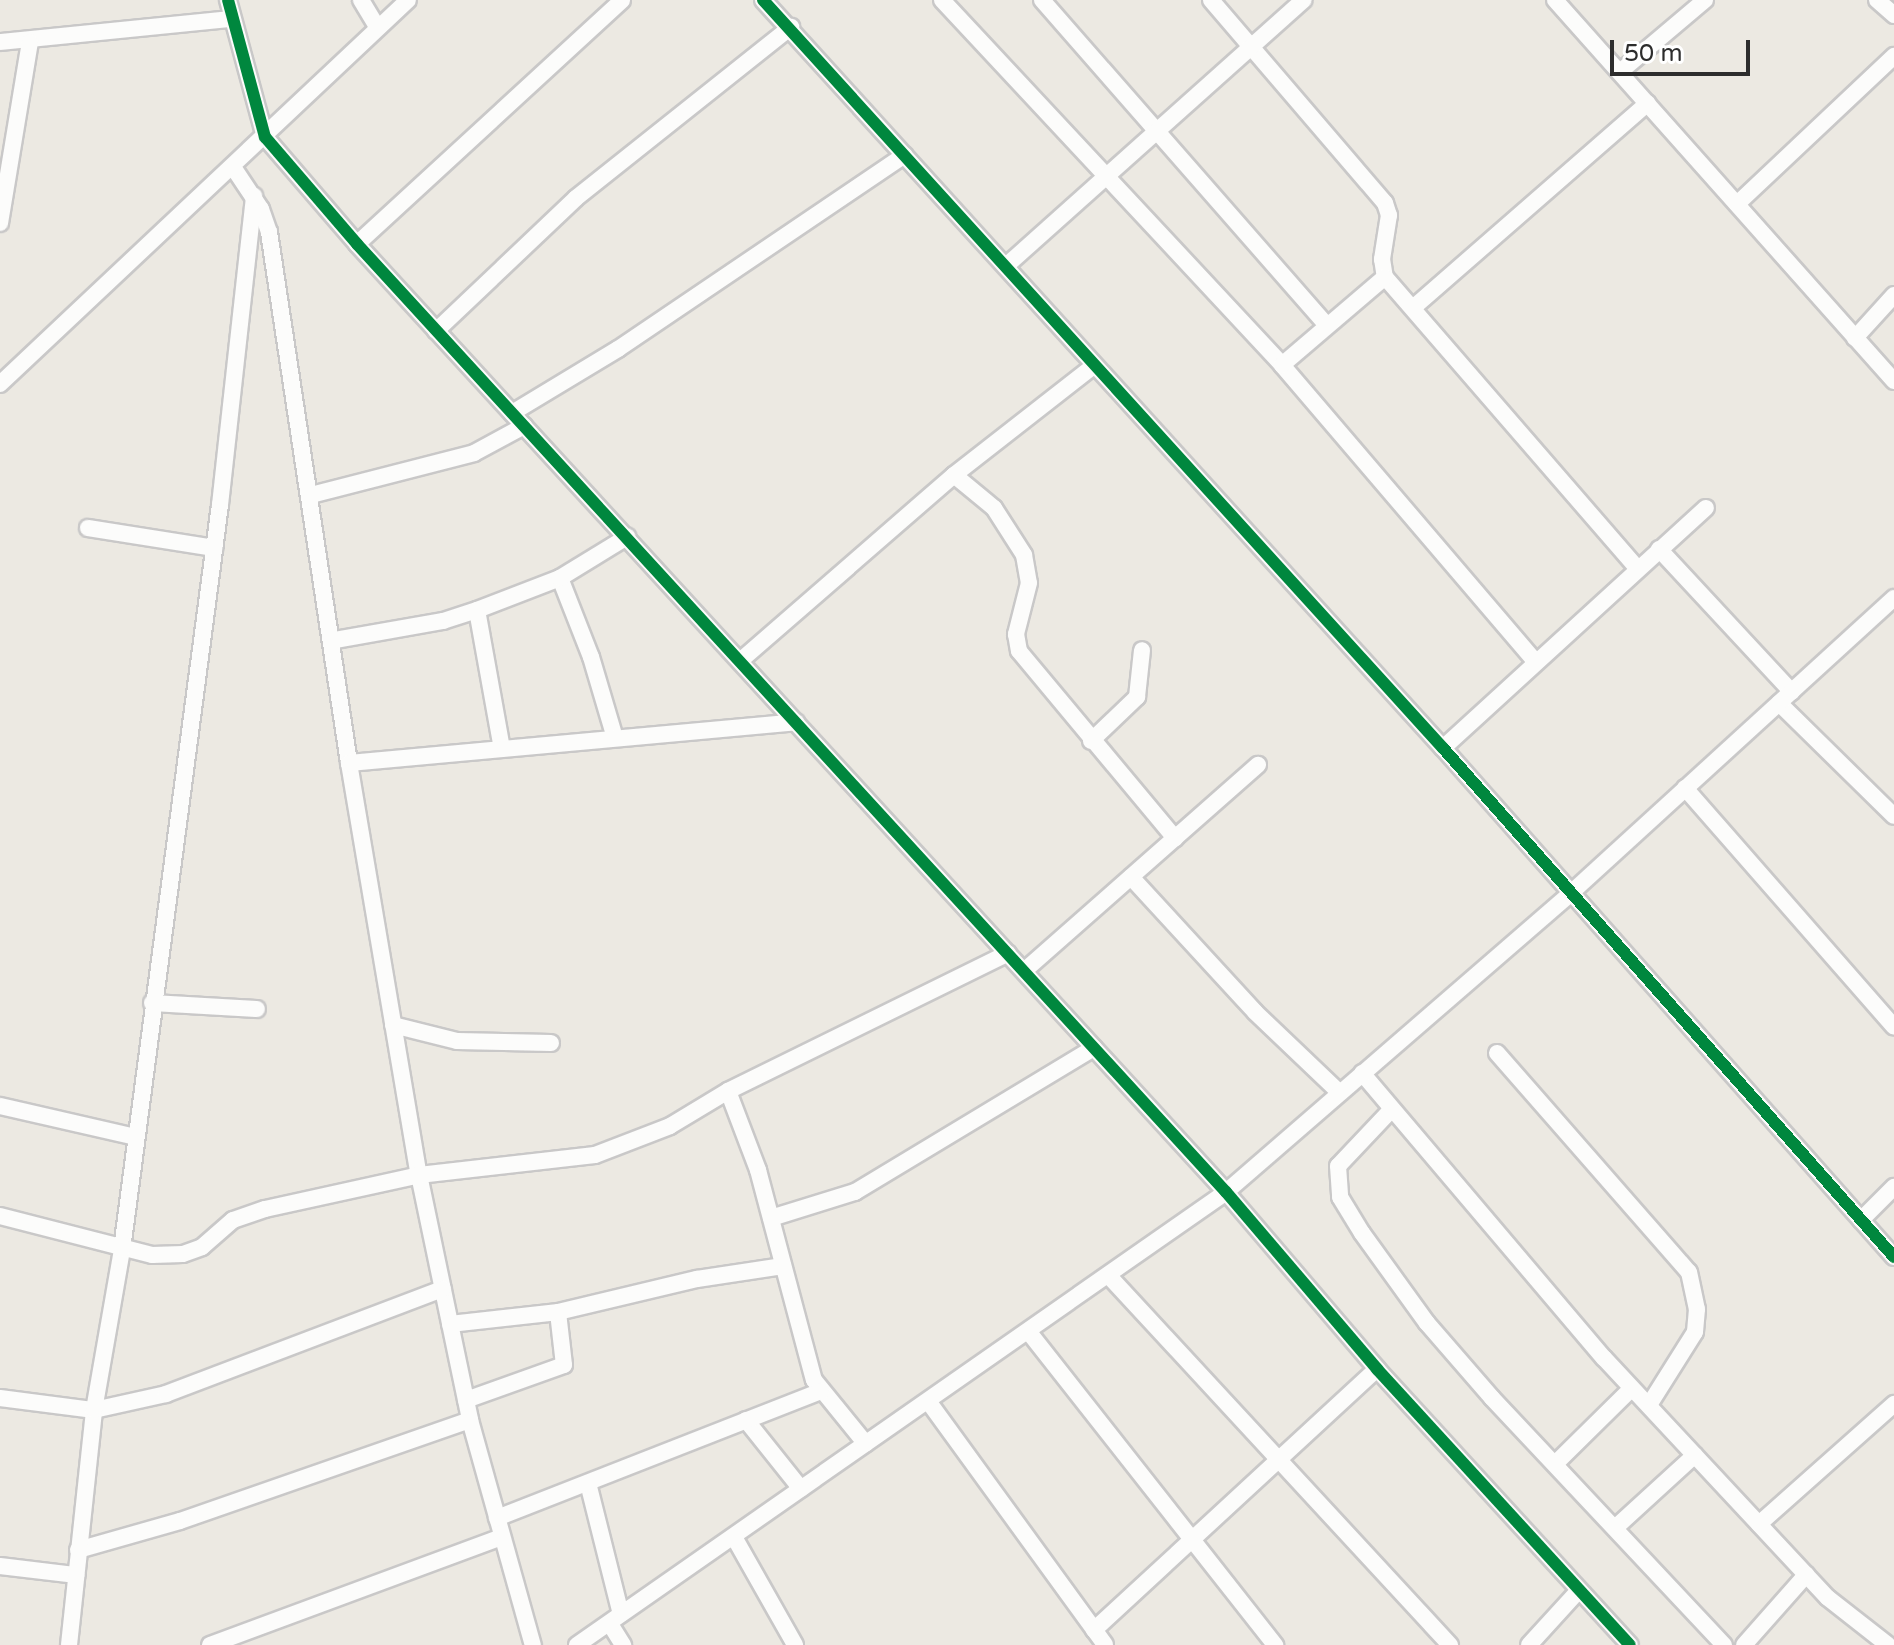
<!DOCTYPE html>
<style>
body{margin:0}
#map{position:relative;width:1894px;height:1645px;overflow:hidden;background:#ece9e2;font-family:"Varela Round",sans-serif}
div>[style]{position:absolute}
.roads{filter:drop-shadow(2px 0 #c9c8c8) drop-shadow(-2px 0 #c9c8c8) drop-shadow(0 2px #c9c8c8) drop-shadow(0 -2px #c9c8c8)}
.street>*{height:16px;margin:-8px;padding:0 8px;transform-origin:8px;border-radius:8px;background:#fcfcfb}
.cycleway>*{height:12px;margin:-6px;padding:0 6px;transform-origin:6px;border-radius:6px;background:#00873e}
span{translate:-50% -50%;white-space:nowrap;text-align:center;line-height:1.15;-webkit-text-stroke:7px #fff;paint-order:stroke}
.scale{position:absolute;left:1610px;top:40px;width:140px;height:36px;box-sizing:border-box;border:4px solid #2d2d2d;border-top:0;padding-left:10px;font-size:24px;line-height:28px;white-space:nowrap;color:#2d2d2d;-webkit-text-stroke:6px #fff;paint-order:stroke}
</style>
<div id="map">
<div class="roads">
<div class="street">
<div style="left:228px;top:0;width:142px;rotate:74.9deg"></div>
<div style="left:265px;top:137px;width:141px;rotate:49.3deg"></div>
<div style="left:357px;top:244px;width:1286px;rotate:47.49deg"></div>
<div style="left:1226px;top:1192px;width:233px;rotate:49.5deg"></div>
<div style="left:1377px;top:1369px;width:374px;rotate:47.5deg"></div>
<div style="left:361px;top:0;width:31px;rotate:59deg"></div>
<div style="left:763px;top:0;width:1011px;rotate:47.73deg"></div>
<div style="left:1443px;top:748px;width:680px;rotate:48.46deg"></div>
<div style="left:942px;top:0;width:499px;rotate:47deg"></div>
<div style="left:1282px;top:365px;width:389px;rotate:49.5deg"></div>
<div style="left:1042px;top:0;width:432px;rotate:48.8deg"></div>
<div style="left:1211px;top:0;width:267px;rotate:49.4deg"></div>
<div style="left:1385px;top:203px;width:13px;rotate:72deg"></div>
<div style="left:1389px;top:215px;width:45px;rotate:99deg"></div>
<div style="left:1382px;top:259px;width:18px;rotate:81deg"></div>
<div style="left:1385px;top:277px;width:384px;rotate:49.1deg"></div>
<div style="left:1555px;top:0;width:510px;rotate:48.34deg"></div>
<div style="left:1877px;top:0;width:23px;rotate:41deg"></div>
<div style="left:0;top:42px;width:232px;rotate:-5.7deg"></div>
<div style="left:1621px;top:71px;width:110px;rotate:-40.2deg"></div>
<div style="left:233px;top:167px;width:50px;rotate:56.3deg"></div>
<div style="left:261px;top:209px;width:24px;rotate:71deg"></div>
<div style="left:269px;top:232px;width:537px;rotate:81.43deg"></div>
<div style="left:349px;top:763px;width:418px;rotate:80.4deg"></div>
<div style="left:419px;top:1175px;width:250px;rotate:78.2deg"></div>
<div style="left:470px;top:1420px;width:234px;rotate:74.4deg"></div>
<div style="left:1737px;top:204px;width:216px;rotate:-43.3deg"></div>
<div style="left:0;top:223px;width:183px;rotate:-80.6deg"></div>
<div style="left:357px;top:244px;width:360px;rotate:-42.6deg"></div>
<div style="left:1006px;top:266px;width:399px;rotate:-41.8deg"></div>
<div style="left:1414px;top:307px;width:310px;rotate:-41.1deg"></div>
<div style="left:436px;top:331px;width:193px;rotate:-43.5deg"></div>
<div style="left:576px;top:198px;width:275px;rotate:-38.5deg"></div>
<div style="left:1855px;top:338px;width:58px;rotate:-47.8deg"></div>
<div style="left:1282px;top:365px;width:135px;rotate:-40.5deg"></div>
<div style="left:0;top:384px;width:560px;rotate:-43.26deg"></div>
<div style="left:512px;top:413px;width:124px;rotate:-31.1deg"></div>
<div style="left:618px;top:349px;width:346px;rotate:-34.1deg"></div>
<div style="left:954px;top:475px;width:52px;rotate:39.5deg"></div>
<div style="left:994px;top:508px;width:56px;rotate:57.4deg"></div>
<div style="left:1024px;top:555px;width:28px;rotate:80deg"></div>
<div style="left:1029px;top:583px;width:53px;rotate:104.3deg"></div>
<div style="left:1016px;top:634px;width:17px;rotate:80deg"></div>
<div style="left:1019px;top:651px;width:244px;rotate:50.2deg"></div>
<div style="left:311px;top:495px;width:168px;rotate:-14.4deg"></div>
<div style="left:474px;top:453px;width:57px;rotate:-28.4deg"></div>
<div style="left:88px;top:528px;width:128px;rotate:9deg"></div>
<div style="left:1659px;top:549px;width:195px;rotate:47.1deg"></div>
<div style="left:560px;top:578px;width:85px;rotate:68.6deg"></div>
<div style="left:591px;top:657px;width:84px;rotate:73.5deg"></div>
<div style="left:477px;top:610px;width:141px;rotate:79.8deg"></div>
<div style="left:335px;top:640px;width:110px;rotate:-10deg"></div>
<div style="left:443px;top:621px;width:36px;rotate:-18deg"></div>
<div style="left:477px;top:610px;width:89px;rotate:-21.1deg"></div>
<div style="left:560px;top:578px;width:79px;rotate:-31.5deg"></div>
<div style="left:740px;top:661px;width:284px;rotate:-41deg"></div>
<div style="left:954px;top:475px;width:175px;rotate:-38deg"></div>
<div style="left:1779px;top:703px;width:161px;rotate:44.5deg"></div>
<div style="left:1091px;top:741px;width:64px;rotate:-43.7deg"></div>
<div style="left:1137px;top:697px;width:47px;rotate:-83.9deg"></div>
<div style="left:1443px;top:748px;width:356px;rotate:-42.4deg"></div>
<div style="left:349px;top:763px;width:449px;rotate:-5.2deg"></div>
<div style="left:1685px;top:788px;width:317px;rotate:48.8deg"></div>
<div style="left:1131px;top:877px;width:183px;rotate:47.4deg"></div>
<div style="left:1255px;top:1012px;width:117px;rotate:43.6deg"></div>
<div style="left:1024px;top:971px;width:312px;rotate:-41.4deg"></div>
<div style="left:152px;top:1003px;width:105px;rotate:3.3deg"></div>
<div style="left:393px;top:1025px;width:66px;rotate:14deg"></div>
<div style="left:457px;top:1041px;width:94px;rotate:1.2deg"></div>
<div style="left:1497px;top:1053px;width:291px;rotate:48.8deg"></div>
<div style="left:1689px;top:1272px;width:38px;rotate:78deg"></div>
<div style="left:1697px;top:1309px;width:23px;rotate:95deg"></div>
<div style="left:1695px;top:1332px;width:86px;rotate:122.2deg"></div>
<div style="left:1362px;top:1073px;width:374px;rotate:49.7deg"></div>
<div style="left:1604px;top:1358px;width:328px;rotate:47deg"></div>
<div style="left:1828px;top:1598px;width:76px;rotate:38.1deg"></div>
<div style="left:728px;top:1091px;width:85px;rotate:69.2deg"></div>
<div style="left:758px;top:1170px;width:217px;rotate:75.1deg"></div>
<div style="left:814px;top:1380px;width:82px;rotate:50.9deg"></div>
<div style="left:0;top:1106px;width:139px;rotate:12.9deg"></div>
<div style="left:1391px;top:1110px;width:77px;rotate:133.4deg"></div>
<div style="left:1338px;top:1166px;width:31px;rotate:86deg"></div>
<div style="left:1340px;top:1197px;width:42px;rotate:58.6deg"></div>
<div style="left:1362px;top:1233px;width:111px;rotate:54.2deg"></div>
<div style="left:1427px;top:1323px;width:99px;rotate:49.1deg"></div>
<div style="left:1492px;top:1398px;width:339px;rotate:46.8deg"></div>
<div style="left:0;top:1216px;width:157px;rotate:14.4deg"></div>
<div style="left:152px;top:1255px;width:31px;rotate:-2deg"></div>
<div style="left:183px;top:1254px;width:20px;rotate:-20deg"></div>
<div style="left:202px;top:1247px;width:41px;rotate:-41.1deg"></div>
<div style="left:233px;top:1220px;width:34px;rotate:-19deg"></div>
<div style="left:265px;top:1209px;width:158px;rotate:-12.4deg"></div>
<div style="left:419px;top:1175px;width:177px;rotate:-6.5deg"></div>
<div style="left:595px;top:1155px;width:80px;rotate:-21.1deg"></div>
<div style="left:670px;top:1126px;width:68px;rotate:-31.1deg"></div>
<div style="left:728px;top:1091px;width:312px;rotate:-26.2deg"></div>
<div style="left:771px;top:1218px;width:88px;rotate:-17.2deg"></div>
<div style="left:855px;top:1192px;width:279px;rotate:-31.1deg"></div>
<div style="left:1861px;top:1220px;width:47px;rotate:-45deg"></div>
<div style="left:1108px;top:1275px;width:504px;rotate:47.25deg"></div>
<div style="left:450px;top:1324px;width:109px;rotate:-6.3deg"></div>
<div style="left:1028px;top:1331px;width:400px;rotate:51.8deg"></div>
<div style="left:0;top:1398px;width:95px;rotate:7.3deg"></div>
<div style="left:94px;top:1410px;width:74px;rotate:-12.5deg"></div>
<div style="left:166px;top:1394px;width:296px;rotate:-20.8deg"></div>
<div style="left:466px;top:1400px;width:104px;rotate:-19.7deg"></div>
<div style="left:564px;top:1365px;width:53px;rotate:-96.5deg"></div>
<div style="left:558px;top:1312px;width:143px;rotate:-13.4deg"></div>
<div style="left:697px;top:1279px;width:87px;rotate:-8.6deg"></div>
<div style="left:928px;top:1401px;width:301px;rotate:54deg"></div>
<div style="left:746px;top:1420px;width:88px;rotate:51.4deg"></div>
<div style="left:1557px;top:1462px;width:105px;rotate:-44.6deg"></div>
<div style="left:588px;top:1483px;width:135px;rotate:75.9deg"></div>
<div style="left:497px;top:1518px;width:348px;rotate:-21.4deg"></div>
<div style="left:1759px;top:1524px;width:181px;rotate:-41.6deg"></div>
<div style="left:1615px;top:1528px;width:108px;rotate:-42.4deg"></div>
<div style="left:734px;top:1537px;width:124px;rotate:60.5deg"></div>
<div style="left:78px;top:1550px;width:106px;rotate:-15.9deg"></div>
<div style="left:180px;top:1521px;width:307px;rotate:-19.2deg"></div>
<div style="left:0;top:1566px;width:77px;rotate:6.8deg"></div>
<div style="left:610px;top:1624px;width:25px;rotate:58deg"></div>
<div style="left:1094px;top:1630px;width:385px;rotate:-42.7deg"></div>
<div style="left:69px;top:1645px;width:236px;rotate:-83.9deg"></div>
<div style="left:94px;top:1410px;width:163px;rotate:-80.1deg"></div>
<div style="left:122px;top:1249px;width:750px;rotate:-82.5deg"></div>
<div style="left:220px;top:505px;width:311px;rotate:-83.7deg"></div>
<div style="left:210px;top:1645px;width:311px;rotate:-20.3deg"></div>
<div style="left:577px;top:1645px;width:791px;rotate:-34.91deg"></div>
<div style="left:1226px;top:1192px;width:458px;rotate:-40.9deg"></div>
<div style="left:1572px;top:892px;width:436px;rotate:-42.4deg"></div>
<div style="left:1529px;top:1645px;width:74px;rotate:-47.7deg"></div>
<div style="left:1744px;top:1645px;width:94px;rotate:-48.5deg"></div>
</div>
</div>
<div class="cycleway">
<div style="left:228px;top:0;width:142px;rotate:74.9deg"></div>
<div style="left:265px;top:137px;width:141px;rotate:49.3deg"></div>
<div style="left:357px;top:244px;width:1286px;rotate:47.49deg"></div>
<div style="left:1226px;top:1192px;width:233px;rotate:49.5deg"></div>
<div style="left:1377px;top:1369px;width:374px;rotate:47.5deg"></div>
<div style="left:763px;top:0;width:1011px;rotate:47.73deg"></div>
<div style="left:1443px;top:748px;width:680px;rotate:48.46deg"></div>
</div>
<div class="scale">50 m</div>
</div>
